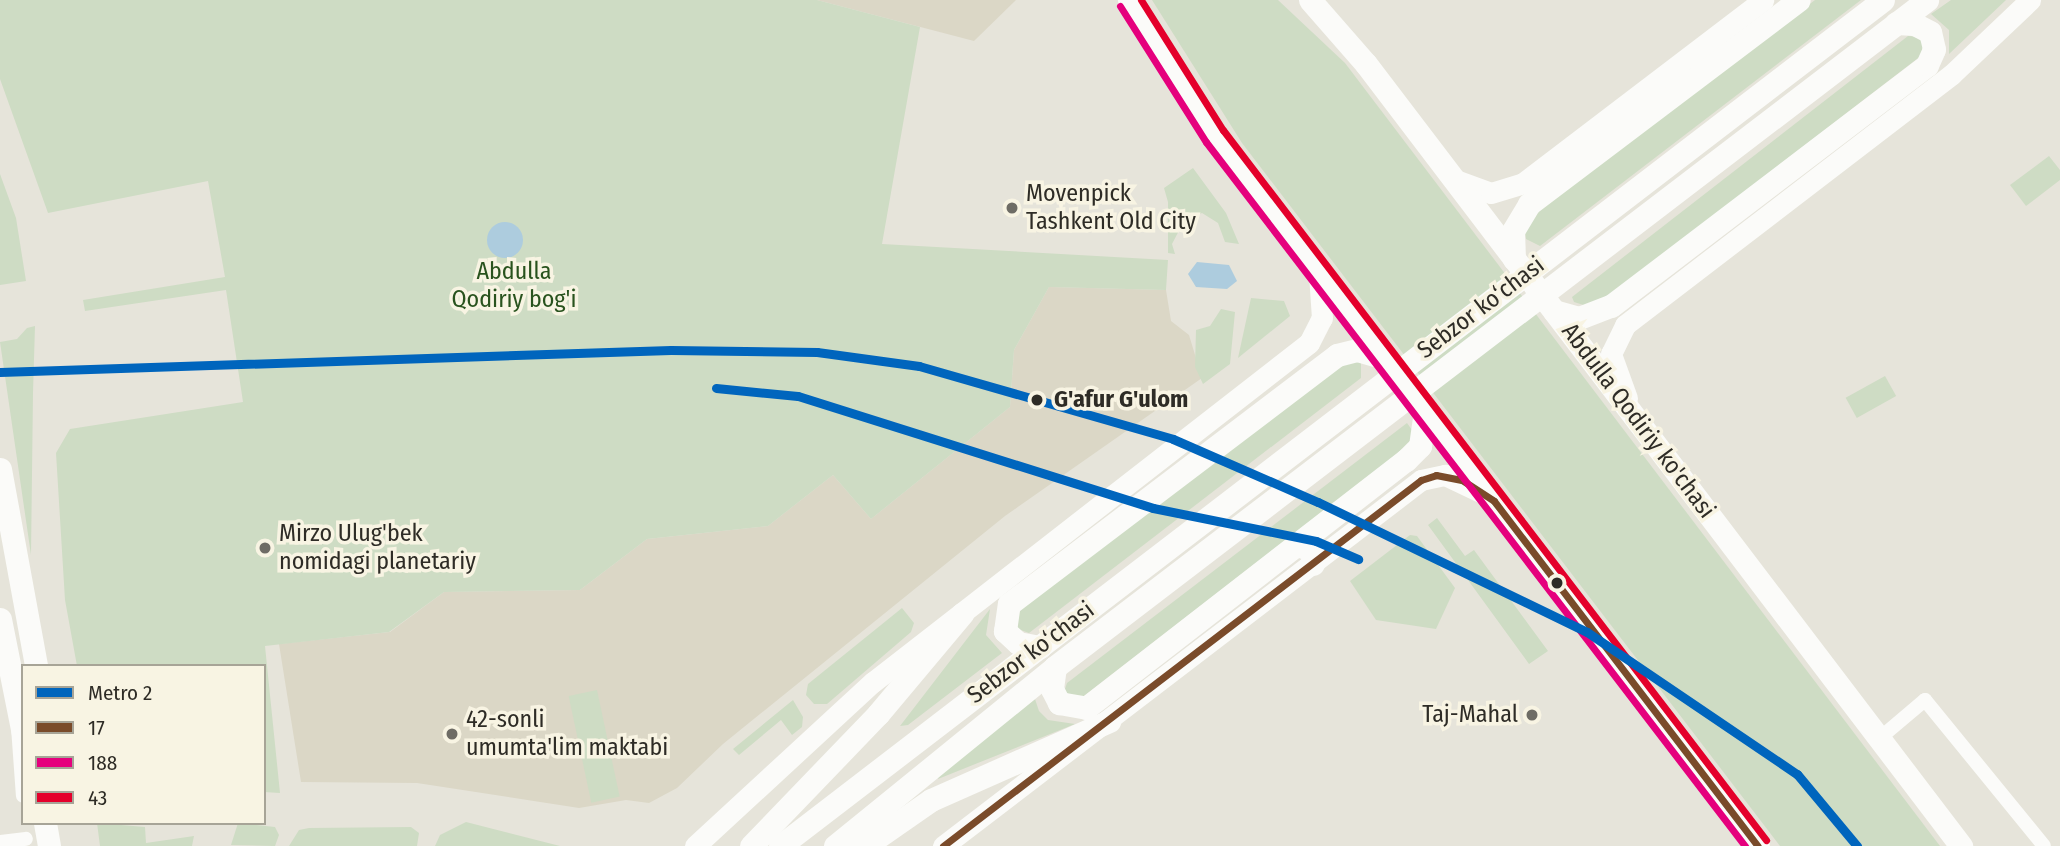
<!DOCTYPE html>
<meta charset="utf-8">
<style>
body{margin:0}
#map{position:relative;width:2060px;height:846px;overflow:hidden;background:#e6e4da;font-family:"Fira Sans Condensed",sans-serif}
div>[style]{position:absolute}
.built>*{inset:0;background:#dbd7c6}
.green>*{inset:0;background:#cedcc4;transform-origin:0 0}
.water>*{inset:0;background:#adccde}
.round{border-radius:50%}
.street>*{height:14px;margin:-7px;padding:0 7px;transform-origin:7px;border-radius:7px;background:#fbfbf9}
.secondary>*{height:21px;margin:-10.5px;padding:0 10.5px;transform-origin:10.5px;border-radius:10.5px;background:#fbfbf9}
.primary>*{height:23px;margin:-11.5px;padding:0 11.5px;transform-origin:11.5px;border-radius:11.5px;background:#fbfbf9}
.bus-1>*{height:7px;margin:-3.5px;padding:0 3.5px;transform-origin:3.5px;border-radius:3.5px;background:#7a4b2a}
.bus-2>*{height:7px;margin:-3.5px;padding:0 3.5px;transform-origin:3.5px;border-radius:3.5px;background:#e5007d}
.bus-3>*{height:7px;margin:-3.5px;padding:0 3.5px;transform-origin:3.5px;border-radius:3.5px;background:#e4002b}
.metro-1>*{height:9px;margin:-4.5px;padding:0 4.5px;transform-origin:4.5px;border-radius:4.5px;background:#0065bd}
.dots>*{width:19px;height:19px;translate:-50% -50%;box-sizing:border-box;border:4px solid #f8f4e3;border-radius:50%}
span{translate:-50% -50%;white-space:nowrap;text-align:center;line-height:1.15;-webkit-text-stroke:7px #f8f4e3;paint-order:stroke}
.poi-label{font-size:24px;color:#2e2c26}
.left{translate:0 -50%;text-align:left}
.right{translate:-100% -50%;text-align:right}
.park-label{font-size:24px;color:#29531e}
.street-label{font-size:24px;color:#2e2c26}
.stop-label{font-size:24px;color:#2e2c26;font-weight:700}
.legend{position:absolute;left:21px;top:664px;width:245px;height:161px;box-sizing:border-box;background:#f8f4e3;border:2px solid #a7a497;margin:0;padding:9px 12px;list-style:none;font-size:21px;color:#2e2c26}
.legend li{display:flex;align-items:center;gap:14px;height:35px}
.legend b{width:35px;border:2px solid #a7a497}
</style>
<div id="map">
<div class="built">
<div style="clip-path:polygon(817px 0,1016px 0,974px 41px)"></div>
<div style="clip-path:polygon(1049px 287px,1166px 290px,1171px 321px,1189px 335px,1202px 378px,1005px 516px,723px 744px,677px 788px,649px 803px,626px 800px,579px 808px,417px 783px,301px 782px,279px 644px,390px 632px,444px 592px,580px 590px,647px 539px,768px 526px,833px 475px,871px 519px,1010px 407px,1014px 350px)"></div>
</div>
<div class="green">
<div style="clip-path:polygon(0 0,817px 0,920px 27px,882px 244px,1168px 260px,1166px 290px,1049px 287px,1014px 350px,1010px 407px,871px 519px,833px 475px,768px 526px,647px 539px,580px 590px,444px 592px,389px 632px,265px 646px,280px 793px,264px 792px,264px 666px,77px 666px,65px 600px,56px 453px,70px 429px,243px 402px,226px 290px,85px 311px,83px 300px,225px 277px,208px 181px,48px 213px,0 79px)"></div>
<div style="clip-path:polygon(1152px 0,1278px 0,1345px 63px,1940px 846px,1780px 846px,1242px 143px)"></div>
<div style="clip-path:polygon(1815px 0,1861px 0,1540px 246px,1526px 239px,1524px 228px,1530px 218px)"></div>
<div style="clip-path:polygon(1951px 0,2006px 0,1949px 54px,1949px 30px,1931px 14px)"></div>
<div style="clip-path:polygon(1908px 36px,1921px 37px,1926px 52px,1593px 308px,1574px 302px,1572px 297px)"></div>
<div style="clip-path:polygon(2049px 156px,2060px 170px,2060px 180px,2026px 206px,2010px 185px)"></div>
<div style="clip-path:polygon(1193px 168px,1226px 213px,1239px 244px,1225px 242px,1218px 223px,1202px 213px,1184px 221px,1172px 244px,1175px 254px,1168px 253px,1168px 202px,1164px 188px)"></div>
<div style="clip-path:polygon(0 174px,16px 218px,26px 281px,0 285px)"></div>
<div style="clip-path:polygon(1251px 298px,1284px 301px,1290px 316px,1238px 358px)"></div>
<div style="clip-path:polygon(1221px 309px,1235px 312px,1230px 364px,1203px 384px,1195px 367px,1196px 330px,1210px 326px)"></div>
<div style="clip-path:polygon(35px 326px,33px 393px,31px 555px,0 342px,17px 339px,27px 328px)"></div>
<div style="clip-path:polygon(1346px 358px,1361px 362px,1361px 378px,1029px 633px,1013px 627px,1012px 614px)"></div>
<div style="left:1885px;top:376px;width:23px;height:45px;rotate:61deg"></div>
<div style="clip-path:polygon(1407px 423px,1412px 430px,1411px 443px,1080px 699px,1064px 692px,1067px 683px)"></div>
<div style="clip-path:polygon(1437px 518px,1465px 556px,1474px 550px,1548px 651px,1529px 664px,1428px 525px)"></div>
<div style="clip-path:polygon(1410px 535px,1417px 536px,1455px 588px,1436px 629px,1376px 620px,1350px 581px)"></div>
<div style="clip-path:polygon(902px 608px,914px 623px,911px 632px,827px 704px,814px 704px,806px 695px,808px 684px)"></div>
<div style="clip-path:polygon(990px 609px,986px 635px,1002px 653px,908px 725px,900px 726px)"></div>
<div style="left:597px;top:690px;width:109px;height:29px;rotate:78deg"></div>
<div style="clip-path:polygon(1035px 699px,1039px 711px,1048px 720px,1075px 724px,938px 779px,940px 771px)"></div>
<div style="clip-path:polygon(793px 700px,803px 717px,802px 727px,792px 735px,781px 720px,739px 755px,733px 749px)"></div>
<div style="clip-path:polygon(466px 822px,560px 846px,435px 846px,440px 835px)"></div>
<div style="clip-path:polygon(97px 823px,145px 827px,146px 843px,194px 836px,192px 846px,100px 846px)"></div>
<div style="clip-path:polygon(238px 823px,275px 827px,279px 835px,275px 846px,231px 845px)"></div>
<div style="clip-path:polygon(411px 827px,419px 833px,417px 846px,289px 846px,299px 830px,309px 828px)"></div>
</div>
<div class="water">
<div class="round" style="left:487px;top:222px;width:36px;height:36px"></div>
<div style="clip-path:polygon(1197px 262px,1229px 265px,1237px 281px,1227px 289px,1196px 287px,1188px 274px)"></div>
</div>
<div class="street">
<div style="left:18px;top:727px;width:69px;rotate:85.9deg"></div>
<div style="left:1880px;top:738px;width:59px;rotate:-40.2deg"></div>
<div style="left:1925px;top:700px;width:188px;rotate:50.8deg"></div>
<div style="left:0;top:842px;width:26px;rotate:-7deg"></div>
</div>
<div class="secondary">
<div style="left:1453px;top:179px;width:40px;rotate:20.2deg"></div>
<div style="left:1491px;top:193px;width:34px;rotate:-17deg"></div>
<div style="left:1523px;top:183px;width:302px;rotate:-37.3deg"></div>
<div style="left:1627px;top:398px;width:47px;rotate:-110deg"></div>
<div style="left:1611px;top:354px;width:32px;rotate:-64deg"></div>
<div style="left:1625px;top:325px;width:411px;rotate:-37.5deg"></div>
<div style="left:1951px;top:75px;width:109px;rotate:-43.5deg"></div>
<div style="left:695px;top:846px;width:242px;rotate:-42.7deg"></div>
<div style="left:873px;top:682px;width:552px;rotate:-37.87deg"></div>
<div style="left:1309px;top:343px;width:28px;rotate:-63deg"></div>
<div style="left:1322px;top:318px;width:44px;rotate:-93.9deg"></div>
<div style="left:943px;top:846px;width:602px;rotate:-37.44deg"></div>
<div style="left:1421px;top:480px;width:25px;rotate:-12deg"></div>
<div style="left:1445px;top:475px;width:47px;rotate:25.5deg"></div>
</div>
<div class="primary">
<div style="left:1129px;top:0;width:160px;rotate:58deg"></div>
<div style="left:1214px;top:136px;width:894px;rotate:52.54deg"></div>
<div style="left:1310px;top:0;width:85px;rotate:48.8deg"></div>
<div style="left:1366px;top:64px;width:983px;rotate:52.73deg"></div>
<div style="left:1514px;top:259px;width:28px;rotate:-92deg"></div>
<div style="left:1513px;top:231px;width:31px;rotate:-59deg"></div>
<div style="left:1529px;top:204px;width:338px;rotate:-37.1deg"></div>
<div style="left:1554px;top:311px;width:26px;rotate:16deg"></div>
<div style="left:1579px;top:318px;width:34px;rotate:-21deg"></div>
<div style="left:1611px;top:306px;width:397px;rotate:-37.3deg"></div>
<div style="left:1927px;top:65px;width:17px;rotate:-66deg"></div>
<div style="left:1934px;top:49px;width:17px;rotate:-103deg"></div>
<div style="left:1930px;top:32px;width:18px;rotate:-153deg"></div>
<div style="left:1914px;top:24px;width:18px;rotate:-177deg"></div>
<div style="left:0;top:469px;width:200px;rotate:79.6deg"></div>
<div style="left:1298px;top:545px;width:14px;rotate:21deg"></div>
<div style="left:1311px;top:550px;width:14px;rotate:82deg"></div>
<div style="left:0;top:619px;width:117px;rotate:78.7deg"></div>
<div style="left:1040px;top:647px;width:22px;rotate:-170deg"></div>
<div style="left:1018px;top:643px;width:18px;rotate:-137deg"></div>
<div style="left:1005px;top:631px;width:27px;rotate:-82deg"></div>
<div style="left:1009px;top:604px;width:412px;rotate:-37.2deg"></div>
<div style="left:1337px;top:355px;width:21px;rotate:-14deg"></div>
<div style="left:1357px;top:350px;width:26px;rotate:16deg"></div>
<div style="left:1055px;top:667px;width:22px;rotate:98deg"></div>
<div style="left:1052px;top:689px;width:16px;rotate:63deg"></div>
<div style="left:1059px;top:703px;width:27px;rotate:10deg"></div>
<div style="left:1086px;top:708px;width:405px;rotate:-37.8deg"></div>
<div style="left:1406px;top:460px;width:20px;rotate:-45deg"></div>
<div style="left:1420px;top:446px;width:37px;rotate:-82deg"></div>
<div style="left:45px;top:823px;width:23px;rotate:80deg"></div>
<div style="left:751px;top:846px;width:183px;rotate:-46.1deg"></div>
<div style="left:878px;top:714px;width:131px;rotate:-50deg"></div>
<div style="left:780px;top:846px;width:1390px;rotate:-37.49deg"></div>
<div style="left:835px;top:846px;width:284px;rotate:-39.1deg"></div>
<div style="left:1055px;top:667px;width:1098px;rotate:-37.41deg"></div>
<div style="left:865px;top:846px;width:80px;rotate:-34.9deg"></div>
<div style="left:931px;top:800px;width:195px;rotate:-23.9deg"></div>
</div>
<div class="bus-1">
<div style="left:943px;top:846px;width:602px;rotate:-37.44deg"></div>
<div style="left:1421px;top:480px;width:16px;rotate:-18deg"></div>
<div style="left:1436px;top:475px;width:26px;rotate:11deg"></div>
<div style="left:1462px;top:480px;width:38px;rotate:33deg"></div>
<div style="left:1494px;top:501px;width:434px;rotate:52.6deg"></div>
</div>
<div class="bus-2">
<div style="left:1120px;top:6px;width:161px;rotate:57.7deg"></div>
<div style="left:1206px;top:142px;width:887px;rotate:52.56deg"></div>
</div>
<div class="bus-3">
<div style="left:1141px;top:0;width:154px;rotate:57.8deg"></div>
<div style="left:1223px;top:130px;width:894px;rotate:52.59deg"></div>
</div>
<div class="metro-1">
<div style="left:0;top:372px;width:671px;rotate:-1.88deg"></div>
<div style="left:671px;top:350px;width:146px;rotate:0.8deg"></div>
<div style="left:817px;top:352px;width:103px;rotate:7.8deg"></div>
<div style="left:919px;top:366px;width:264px;rotate:16deg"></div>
<div style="left:1173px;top:439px;width:158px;rotate:23.5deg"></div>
<div style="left:1318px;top:502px;width:299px;rotate:25.8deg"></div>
<div style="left:1587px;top:632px;width:254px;rotate:34.1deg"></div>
<div style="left:1797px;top:774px;width:94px;rotate:50.2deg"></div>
<div style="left:716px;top:388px;width:82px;rotate:5.6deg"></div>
<div style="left:798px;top:396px;width:372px;rotate:17.5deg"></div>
<div style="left:1153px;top:508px;width:166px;rotate:11.4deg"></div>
<div style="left:1316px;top:541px;width:46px;rotate:23.2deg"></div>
</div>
<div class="dots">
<div style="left:1012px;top:208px;background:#6e6c65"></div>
<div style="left:1037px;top:400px;background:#2e2c26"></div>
<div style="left:265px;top:548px;background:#6e6c65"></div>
<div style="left:1557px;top:583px;background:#2e2c26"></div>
<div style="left:1532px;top:715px;background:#6e6c65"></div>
<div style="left:452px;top:734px;background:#6e6c65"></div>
</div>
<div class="poi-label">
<span class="left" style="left:1026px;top:208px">Movenpick<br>Tashkent Old City</span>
<span class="left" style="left:279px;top:548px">Mirzo Ulug'bek<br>nomidagi planetariy</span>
<span class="right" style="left:1518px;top:715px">Taj-Mahal</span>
<span class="left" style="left:466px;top:734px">42-sonli<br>umumta'lim maktabi</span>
</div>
<div class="park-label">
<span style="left:514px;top:286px">Abdulla<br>Qodiriy bog'i</span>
</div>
<div class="street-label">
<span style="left:1481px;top:308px;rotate:-37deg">Sebzor ko‘chasi</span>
<span style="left:1638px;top:421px;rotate:53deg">Abdulla Qodiriy ko'chasi</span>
<span style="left:1031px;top:653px;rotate:-37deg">Sebzor ko‘chasi</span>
</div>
<div class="stop-label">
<span class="left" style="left:1054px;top:400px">G'afur G'ulom</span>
</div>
<ul class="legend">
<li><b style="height:9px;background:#0065bd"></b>Metro 2</li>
<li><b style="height:9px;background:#7a4b2a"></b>17</li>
<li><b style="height:9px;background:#e5007d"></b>188</li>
<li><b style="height:9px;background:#e4002b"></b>43</li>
</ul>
</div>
